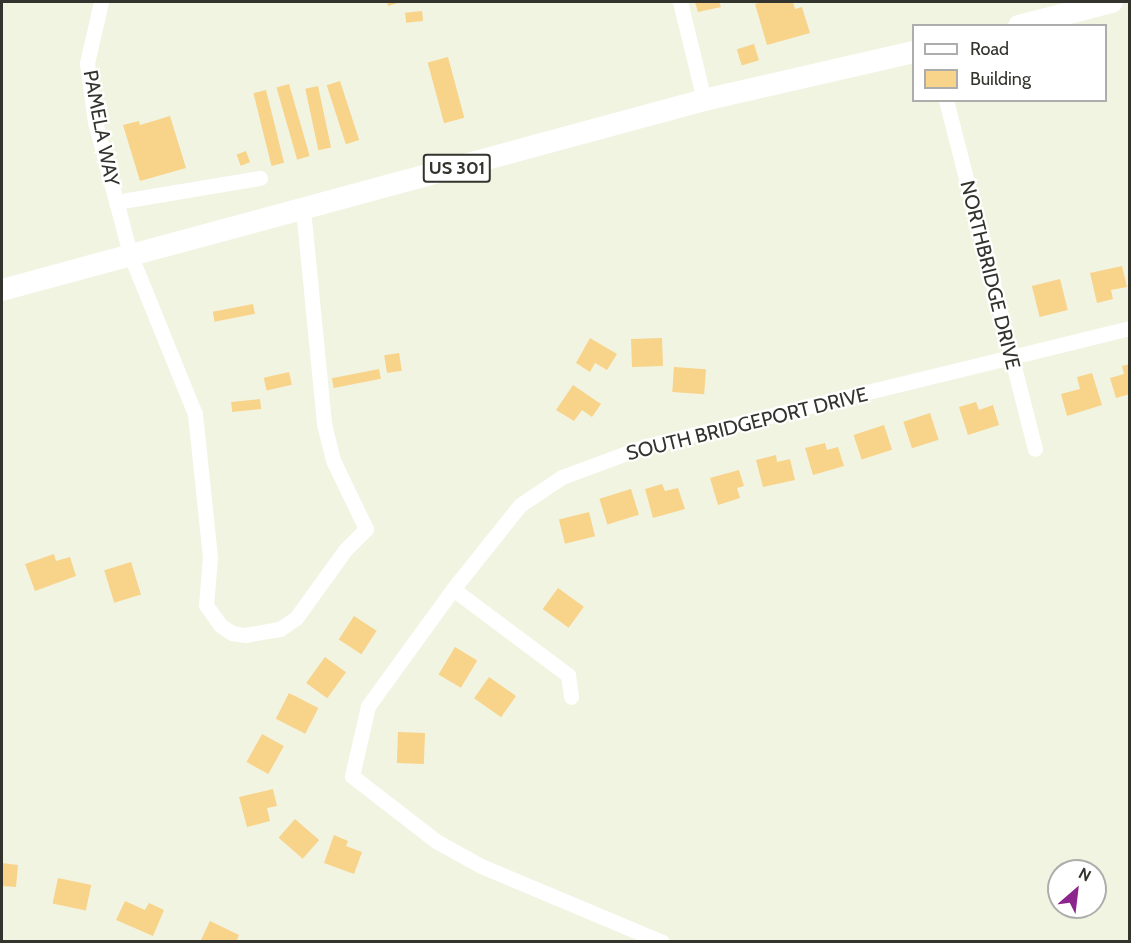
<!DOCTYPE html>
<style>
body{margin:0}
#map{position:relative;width:1131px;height:943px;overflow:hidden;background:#f2f4e2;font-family:Cabin,sans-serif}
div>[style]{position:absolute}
.building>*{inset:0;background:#f8d38a;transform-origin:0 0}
.minor>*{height:15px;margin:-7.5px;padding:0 7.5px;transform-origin:7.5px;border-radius:7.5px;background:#fff}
.highway>*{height:22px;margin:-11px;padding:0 11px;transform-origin:11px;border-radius:11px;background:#fff}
span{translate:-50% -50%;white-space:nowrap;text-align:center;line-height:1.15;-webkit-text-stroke:4.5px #fff;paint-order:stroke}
.shield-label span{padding:2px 4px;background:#fff;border:2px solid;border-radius:4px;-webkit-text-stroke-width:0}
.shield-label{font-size:18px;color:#33342d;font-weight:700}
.street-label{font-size:20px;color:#33342d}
.frame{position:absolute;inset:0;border:3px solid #33342d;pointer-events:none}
.legend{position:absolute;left:912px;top:24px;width:195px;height:78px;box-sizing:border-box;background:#fff;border:2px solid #adaeab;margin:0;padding:8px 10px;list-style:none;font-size:18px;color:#33342d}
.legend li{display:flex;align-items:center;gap:12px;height:30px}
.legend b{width:30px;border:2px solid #adaeab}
.north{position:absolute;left:1047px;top:859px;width:60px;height:60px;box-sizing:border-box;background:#fff;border:2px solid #adaeab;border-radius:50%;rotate:28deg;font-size:16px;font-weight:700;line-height:24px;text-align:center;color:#33342d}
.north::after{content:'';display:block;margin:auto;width:21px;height:27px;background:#8c268d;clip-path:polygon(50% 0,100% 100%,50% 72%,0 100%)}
</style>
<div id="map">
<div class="building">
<div style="clip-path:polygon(387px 2px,401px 2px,388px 6px)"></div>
<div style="clip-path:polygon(695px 2px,719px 2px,721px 7px,698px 12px)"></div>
<div style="clip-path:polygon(763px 2px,793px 2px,795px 9px,802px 7px,810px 33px,767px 45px,755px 4px)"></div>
<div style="left:422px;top:11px;width:10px;height:17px;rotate:84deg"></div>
<div style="left:754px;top:44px;width:17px;height:18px;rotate:73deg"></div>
<div style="left:448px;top:57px;width:63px;height:21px;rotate:75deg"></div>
<div style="left:340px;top:81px;width:62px;height:14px;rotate:72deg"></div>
<div style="left:289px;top:84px;width:75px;height:13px;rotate:74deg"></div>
<div style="left:318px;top:86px;width:63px;height:13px;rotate:78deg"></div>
<div style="left:266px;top:90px;width:75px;height:13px;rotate:76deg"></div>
<div style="clip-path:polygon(170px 116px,186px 168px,140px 181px,123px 125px,139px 121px,140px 125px)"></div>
<div style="left:246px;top:151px;width:12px;height:10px;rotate:70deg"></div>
<div style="clip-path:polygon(1122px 266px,1127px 287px,1111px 290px,1113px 299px,1097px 303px,1090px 273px)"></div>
<div style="left:1060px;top:279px;width:32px;height:29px;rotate:76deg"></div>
<div style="left:253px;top:304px;width:10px;height:41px;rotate:79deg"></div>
<div style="clip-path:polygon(590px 338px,617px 354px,607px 370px,595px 363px,590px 372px,576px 363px)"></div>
<div style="left:662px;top:338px;width:28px;height:31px;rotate:88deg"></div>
<div style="left:399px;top:353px;width:18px;height:15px;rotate:81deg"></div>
<div style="clip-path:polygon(1130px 364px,1130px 394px,1116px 398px,1110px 378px,1124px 374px,1122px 366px)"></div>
<div style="left:674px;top:367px;width:32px;height:25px;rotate:4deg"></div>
<div style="left:379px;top:369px;width:10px;height:48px;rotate:79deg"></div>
<div style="left:289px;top:372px;width:13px;height:26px;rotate:77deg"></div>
<div style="clip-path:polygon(1092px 373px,1102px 405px,1067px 416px,1061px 394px,1080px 389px,1077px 377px)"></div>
<div style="clip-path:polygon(573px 385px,601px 404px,592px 417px,582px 410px,574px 421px,556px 410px)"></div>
<div style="left:260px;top:399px;width:10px;height:29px;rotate:84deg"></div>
<div style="clip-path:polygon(976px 402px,979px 410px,993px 405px,999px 425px,968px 435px,959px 407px)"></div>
<div style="left:930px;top:413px;width:28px;height:28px;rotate:72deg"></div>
<div style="left:884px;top:425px;width:26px;height:32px;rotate:72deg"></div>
<div style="clip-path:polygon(825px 443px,827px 450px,838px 447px,844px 466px,813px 475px,805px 448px)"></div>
<div style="clip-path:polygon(776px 455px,777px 462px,790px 459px,795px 480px,763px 487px,756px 460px)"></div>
<div style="clip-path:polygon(739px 470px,744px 486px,737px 488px,740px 498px,718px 505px,710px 478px)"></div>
<div style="clip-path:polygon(662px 484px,665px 491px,678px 488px,685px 509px,653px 518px,645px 489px)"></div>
<div style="left:631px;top:489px;width:27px;height:33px;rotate:73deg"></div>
<div style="left:589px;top:512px;width:25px;height:31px;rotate:76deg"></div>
<div style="clip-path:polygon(54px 554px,56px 561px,70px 557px,76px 576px,35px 591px,25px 564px)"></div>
<div style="left:131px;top:562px;width:34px;height:28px;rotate:73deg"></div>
<div style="left:558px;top:588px;width:32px;height:26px;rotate:36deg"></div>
<div style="left:354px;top:616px;width:27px;height:28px;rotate:33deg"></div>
<div style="left:455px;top:647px;width:26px;height:32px;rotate:31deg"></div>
<div style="left:325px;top:657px;width:26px;height:32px;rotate:36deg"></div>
<div style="left:489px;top:677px;width:33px;height:26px;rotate:35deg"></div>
<div style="left:289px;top:693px;width:33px;height:29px;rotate:27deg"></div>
<div style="left:398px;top:732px;width:27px;height:31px;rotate:2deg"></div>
<div style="left:262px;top:734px;width:25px;height:32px;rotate:29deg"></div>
<div style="clip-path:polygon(273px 789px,277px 806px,267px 808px,270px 821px,247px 827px,239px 797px)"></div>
<div style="left:295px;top:819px;width:32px;height:25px;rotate:41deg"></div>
<div style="clip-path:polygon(334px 835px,348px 841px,346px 846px,362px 852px,354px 874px,324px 863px)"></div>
<div style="clip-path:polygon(2px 863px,18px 865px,16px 887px,2px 886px)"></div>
<div style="left:58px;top:878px;width:34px;height:26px;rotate:12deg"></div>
<div style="clip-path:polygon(125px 901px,145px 910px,149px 903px,164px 910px,153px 936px,116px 920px)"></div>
<div style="clip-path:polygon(210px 921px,239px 935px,236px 942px,200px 942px)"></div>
</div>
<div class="minor">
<div style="left:101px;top:2px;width:63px;rotate:102.9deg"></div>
<div style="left:87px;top:63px;width:60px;rotate:82.3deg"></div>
<div style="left:95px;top:122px;width:137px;rotate:75.1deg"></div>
<div style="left:130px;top:254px;width:173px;rotate:67.9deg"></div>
<div style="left:195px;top:414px;width:144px;rotate:84deg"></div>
<div style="left:210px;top:557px;width:48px;rotate:94.8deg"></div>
<div style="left:206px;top:605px;width:24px;rotate:55deg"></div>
<div style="left:220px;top:625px;width:14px;rotate:34deg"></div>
<div style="left:232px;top:633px;width:13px;rotate:9deg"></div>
<div style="left:245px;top:635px;width:36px;rotate:-10deg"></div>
<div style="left:280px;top:629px;width:19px;rotate:-35deg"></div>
<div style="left:296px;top:618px;width:84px;rotate:-54.2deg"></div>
<div style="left:345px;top:550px;width:30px;rotate:-45deg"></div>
<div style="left:366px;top:529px;width:76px;rotate:-115.6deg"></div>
<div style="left:333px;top:460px;width:38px;rotate:-104deg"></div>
<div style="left:324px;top:423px;width:214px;rotate:-95.6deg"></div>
<div style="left:680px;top:2px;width:101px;rotate:76.2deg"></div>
<div style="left:946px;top:100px;width:360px;rotate:75.7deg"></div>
<div style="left:116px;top:202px;width:146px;rotate:-9.5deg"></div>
<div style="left:453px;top:589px;width:144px;rotate:36.8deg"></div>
<div style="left:568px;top:675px;width:22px;rotate:82deg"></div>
<div style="left:662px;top:942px;width:196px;rotate:-157.2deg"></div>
<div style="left:481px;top:866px;width:51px;rotate:-150.9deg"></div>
<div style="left:436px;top:841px;width:106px;rotate:-142.3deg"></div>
<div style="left:352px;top:776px;width:72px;rotate:-77.1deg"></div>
<div style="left:368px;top:706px;width:145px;rotate:-54deg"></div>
<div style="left:453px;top:589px;width:107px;rotate:-51.4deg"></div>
<div style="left:520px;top:505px;width:50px;rotate:-33.7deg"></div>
<div style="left:562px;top:477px;width:90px;rotate:-20.3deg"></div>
<div style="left:646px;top:446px;width:498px;rotate:-13.7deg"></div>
</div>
<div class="highway">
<div style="left:1019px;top:26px;width:96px;rotate:-14.5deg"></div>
<div style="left:2px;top:290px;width:727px;rotate:-15.14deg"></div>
<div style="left:704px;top:100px;width:215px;rotate:-12.9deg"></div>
</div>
<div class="shield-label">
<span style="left:457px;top:168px">US 301</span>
</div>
<div class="street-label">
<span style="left:101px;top:128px;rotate:79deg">PAMELA WAY</span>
<span style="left:990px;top:275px;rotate:76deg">NORTHBRIDGE DRIVE</span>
<span style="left:747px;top:424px;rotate:-14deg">SOUTH BRIDGEPORT DRIVE</span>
</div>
<div class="frame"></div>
<ul class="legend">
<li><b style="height:8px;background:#fff"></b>Road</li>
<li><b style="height:16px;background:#f8d38a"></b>Building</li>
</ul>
<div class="north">N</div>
</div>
